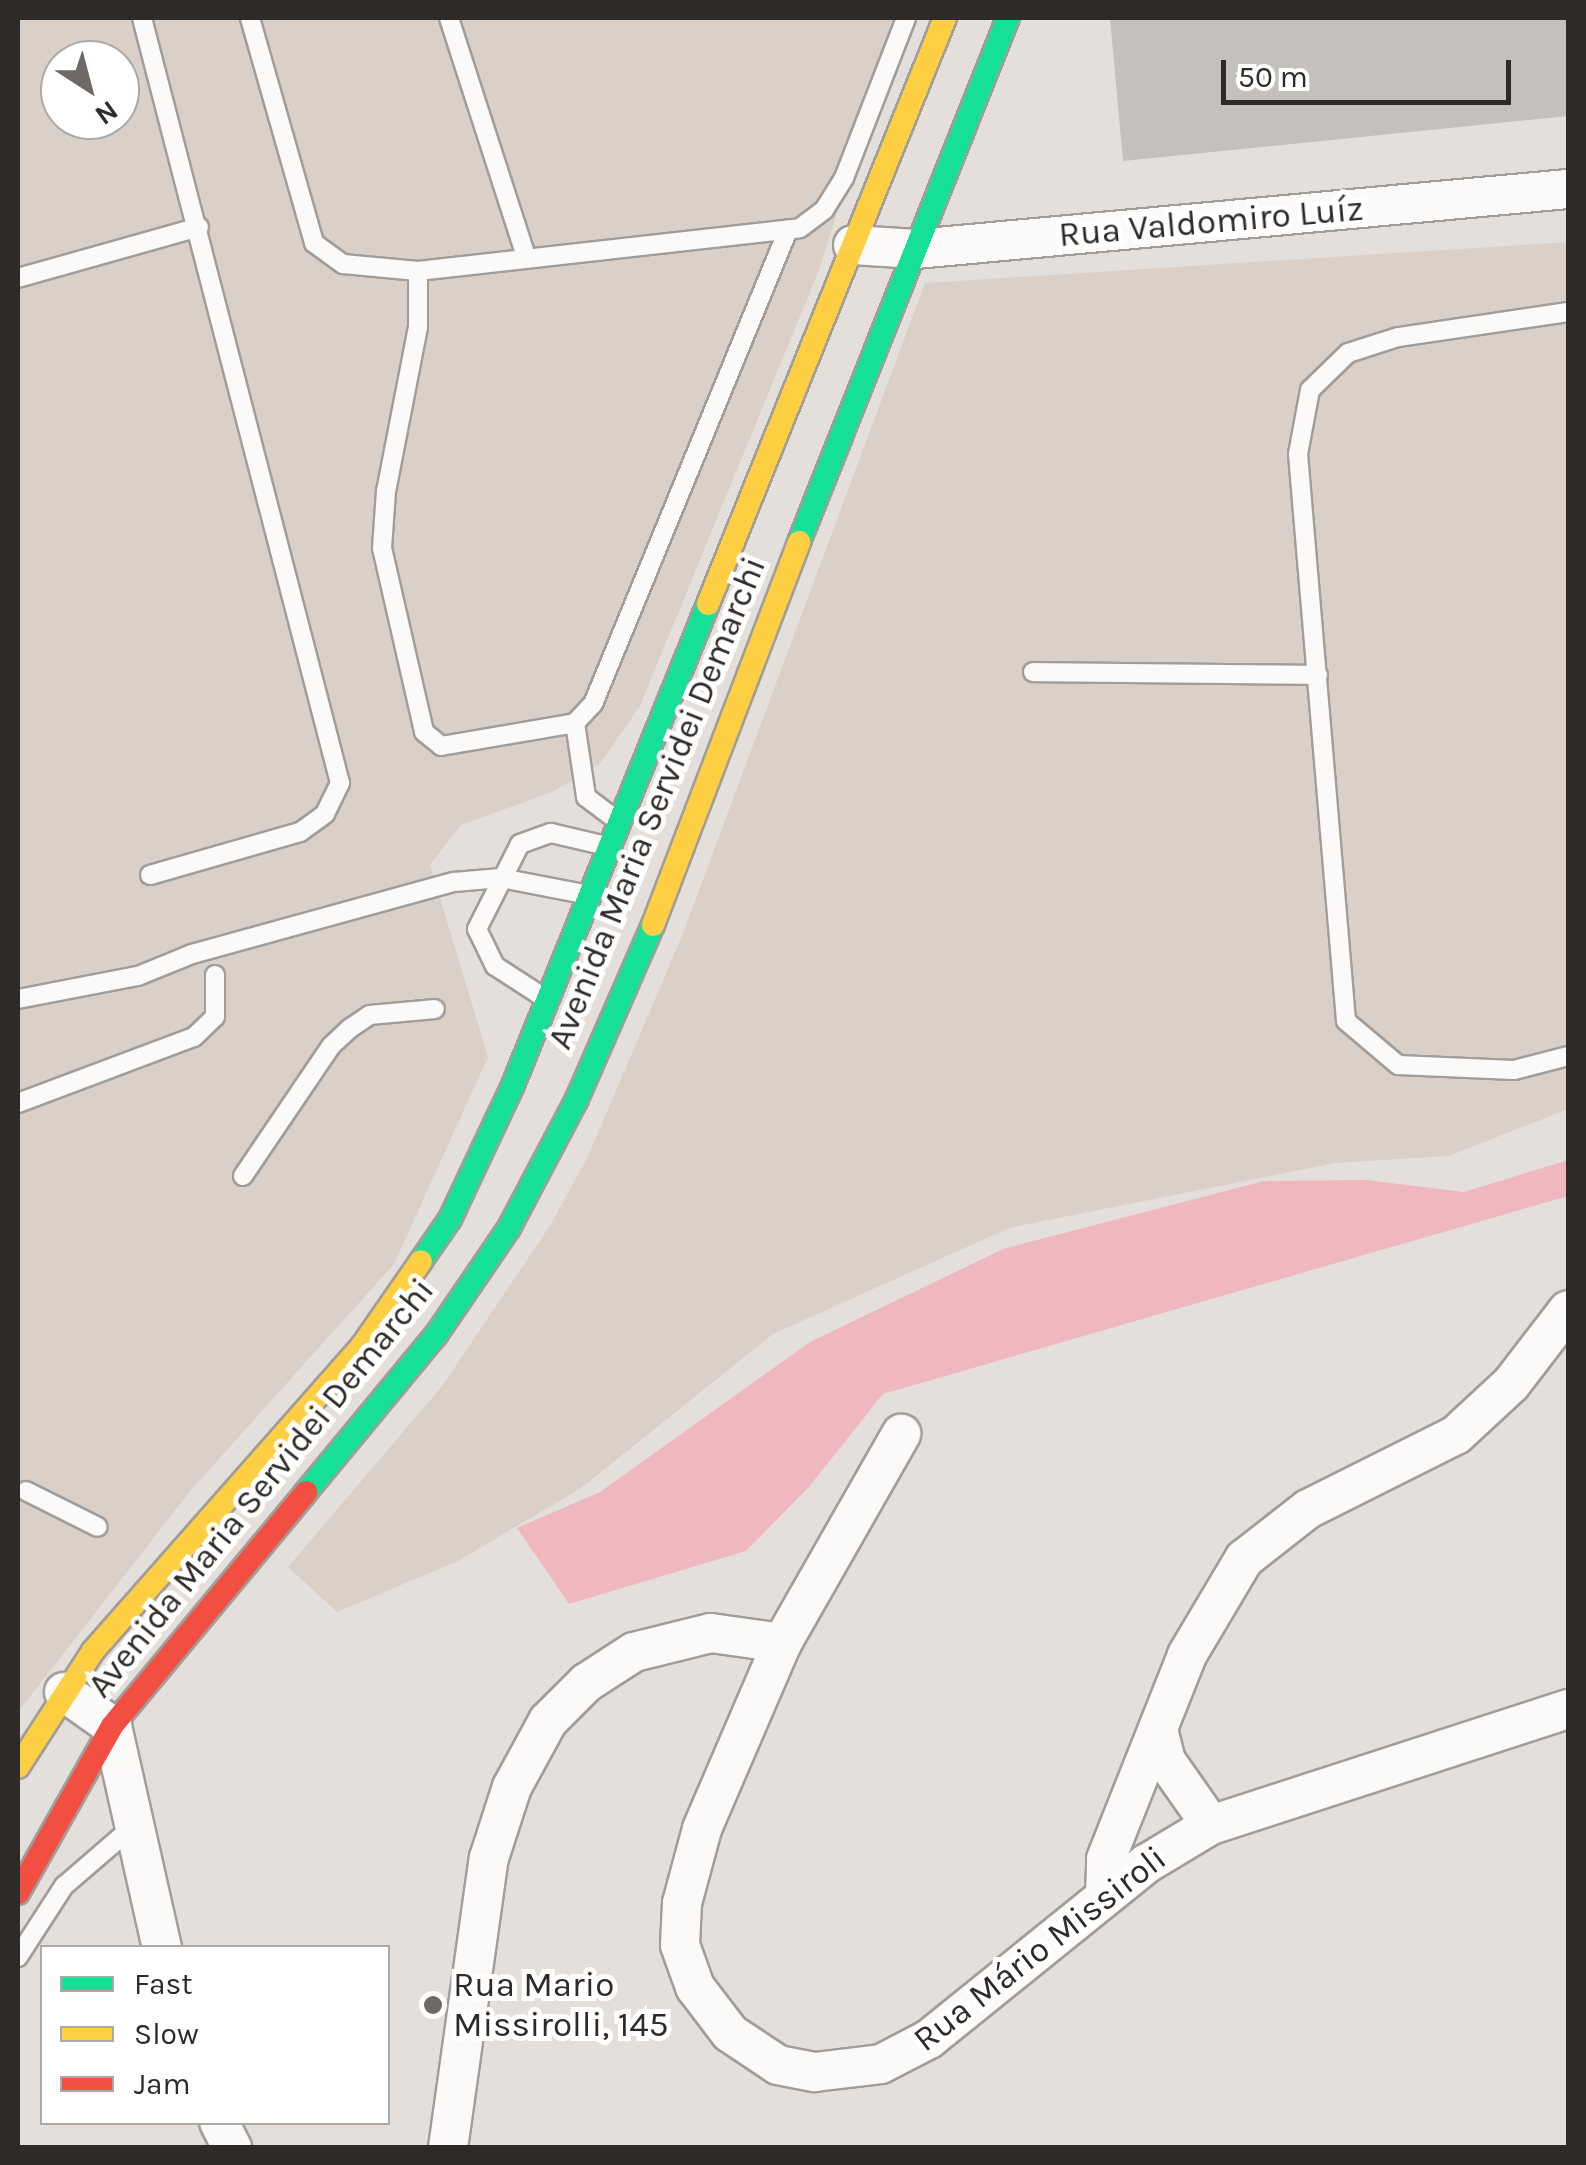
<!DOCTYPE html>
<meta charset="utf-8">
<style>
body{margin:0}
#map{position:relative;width:1586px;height:2165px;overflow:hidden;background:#e4dfda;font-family:Karla,sans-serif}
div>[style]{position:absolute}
.built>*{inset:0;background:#dbd0c7}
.green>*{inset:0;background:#efb8bf}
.building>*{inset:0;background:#c4c1bd}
.roads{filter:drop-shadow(2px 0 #a09d9a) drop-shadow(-2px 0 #a09d9a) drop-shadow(0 2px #a09d9a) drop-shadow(0 -2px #a09d9a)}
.lane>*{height:18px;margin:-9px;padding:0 9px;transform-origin:9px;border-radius:9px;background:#fbfaf9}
.street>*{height:38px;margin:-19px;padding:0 19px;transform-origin:19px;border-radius:19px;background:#fbfaf9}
.fast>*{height:22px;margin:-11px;padding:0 11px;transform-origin:11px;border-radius:11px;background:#16e098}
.slow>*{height:22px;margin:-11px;padding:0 11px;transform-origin:11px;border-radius:11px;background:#ffcf43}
.jam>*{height:22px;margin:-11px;padding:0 11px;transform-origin:11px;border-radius:11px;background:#f24e42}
.dots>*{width:28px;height:28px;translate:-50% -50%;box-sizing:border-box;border:5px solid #fff;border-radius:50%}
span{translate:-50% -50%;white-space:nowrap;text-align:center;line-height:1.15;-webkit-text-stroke:10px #fff;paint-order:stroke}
.street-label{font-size:35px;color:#2e2a28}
.poi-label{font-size:35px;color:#2e2a28}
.left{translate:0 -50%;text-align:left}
.frame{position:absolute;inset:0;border:20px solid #2e2a28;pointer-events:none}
.legend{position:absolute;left:40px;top:1945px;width:350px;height:180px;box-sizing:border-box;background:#fff;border:2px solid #abaaa9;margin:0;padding:12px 18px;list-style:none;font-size:30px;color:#2e2a28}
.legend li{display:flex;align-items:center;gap:20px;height:50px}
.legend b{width:50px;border:2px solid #abaaa9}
.north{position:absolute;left:40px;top:40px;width:100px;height:100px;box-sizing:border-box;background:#fff;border:2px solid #abaaa9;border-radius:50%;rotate:144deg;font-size:28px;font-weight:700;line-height:40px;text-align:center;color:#2e2a28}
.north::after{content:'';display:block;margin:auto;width:35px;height:45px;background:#6e6966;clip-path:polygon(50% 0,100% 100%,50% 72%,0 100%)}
.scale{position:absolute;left:1221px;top:60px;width:290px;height:45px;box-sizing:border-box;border:5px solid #2e2a28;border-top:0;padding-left:12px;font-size:30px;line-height:35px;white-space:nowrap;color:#2e2a28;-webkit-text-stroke:8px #fff;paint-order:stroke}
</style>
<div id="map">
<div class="built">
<div style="clip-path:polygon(evenodd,18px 18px,899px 18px,819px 270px,640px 706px,600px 764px,552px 792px,461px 825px,430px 865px,488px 1057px,394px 1264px,191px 1490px,18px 1712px,18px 18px,60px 60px,120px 60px,120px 120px,60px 120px,60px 60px)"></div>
<div style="clip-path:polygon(1568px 242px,1568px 1109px,1449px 1156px,1335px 1163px,1009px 1228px,773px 1334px,581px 1488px,458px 1561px,337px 1612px,288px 1567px,443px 1385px,551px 1224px,588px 1156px,682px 936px,925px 283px)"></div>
</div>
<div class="green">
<div style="clip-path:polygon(1568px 1160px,1568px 1196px,883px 1394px,808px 1488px,746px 1551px,569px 1604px,517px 1528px,600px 1492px,810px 1342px,1003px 1249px,1264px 1181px,1366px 1180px,1464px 1192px)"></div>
</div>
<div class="building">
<div style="clip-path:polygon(1110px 18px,1568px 18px,1568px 116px,1123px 161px)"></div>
</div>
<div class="roads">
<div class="lane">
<div style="left:142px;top:18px;width:790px;rotate:75.49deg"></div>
<div style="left:340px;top:783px;width:34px;rotate:116deg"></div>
<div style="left:325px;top:814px;width:31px;rotate:144deg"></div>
<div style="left:300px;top:832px;width:156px;rotate:164deg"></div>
<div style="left:250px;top:18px;width:234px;rotate:74.1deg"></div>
<div style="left:314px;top:243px;width:36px;rotate:36deg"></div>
<div style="left:343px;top:264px;width:75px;rotate:5.3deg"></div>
<div style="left:418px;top:271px;width:384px;rotate:-6.4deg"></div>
<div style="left:800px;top:228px;width:30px;rotate:-37deg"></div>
<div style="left:824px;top:210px;width:38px;rotate:-58deg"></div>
<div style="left:844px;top:178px;width:172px;rotate:-68.8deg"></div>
<div style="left:449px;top:18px;width:251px;rotate:72.1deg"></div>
<div style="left:418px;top:271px;width:56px;rotate:90deg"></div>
<div style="left:418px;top:327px;width:167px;rotate:101deg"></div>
<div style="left:386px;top:491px;width:57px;rotate:94deg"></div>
<div style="left:382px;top:548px;width:189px;rotate:77.1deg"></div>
<div style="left:424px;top:732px;width:22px;rotate:39deg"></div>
<div style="left:441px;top:746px;width:136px;rotate:-9.7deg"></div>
<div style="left:575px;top:723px;width:26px;rotate:-47deg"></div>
<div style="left:593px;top:704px;width:513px;rotate:-67.64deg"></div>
<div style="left:18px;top:278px;width:188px;rotate:-15.7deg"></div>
<div style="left:1568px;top:312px;width:172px;rotate:171.6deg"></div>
<div style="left:1398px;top:337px;width:52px;rotate:162.3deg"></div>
<div style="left:1348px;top:353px;width:53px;rotate:135.8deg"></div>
<div style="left:1310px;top:390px;width:65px;rotate:100.6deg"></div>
<div style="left:1298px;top:454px;width:569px;rotate:85.16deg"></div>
<div style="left:1346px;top:1021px;width:68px;rotate:40.2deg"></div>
<div style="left:1398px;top:1065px;width:116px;rotate:2.5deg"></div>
<div style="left:1514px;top:1070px;width:56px;rotate:-14.5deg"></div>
<div style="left:1033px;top:672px;width:285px;rotate:0.6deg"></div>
<div style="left:575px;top:723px;width:75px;rotate:81.5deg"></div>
<div style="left:586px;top:797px;width:35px;rotate:37deg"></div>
<div style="left:543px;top:997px;width:57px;rotate:-147.1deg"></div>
<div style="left:495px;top:966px;width:41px;rotate:-115.9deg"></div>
<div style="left:477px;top:929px;width:95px;rotate:-63.2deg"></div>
<div style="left:520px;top:844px;width:33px;rotate:-20deg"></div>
<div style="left:551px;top:833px;width:57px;rotate:13.3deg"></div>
<div style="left:18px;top:999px;width:122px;rotate:-10.9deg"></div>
<div style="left:138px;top:976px;width:58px;rotate:-22.2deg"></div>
<div style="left:192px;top:954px;width:272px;rotate:-15.4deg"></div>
<div style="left:454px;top:882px;width:47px;rotate:-4.9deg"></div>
<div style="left:501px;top:878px;width:85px;rotate:10.9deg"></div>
<div style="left:18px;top:1103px;width:188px;rotate:-20.6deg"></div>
<div style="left:194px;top:1037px;width:29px;rotate:-44deg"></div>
<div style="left:215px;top:1017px;width:42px;rotate:-90deg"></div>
<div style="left:243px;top:1176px;width:157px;rotate:-55.9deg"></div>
<div style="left:331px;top:1046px;width:25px;rotate:-43deg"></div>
<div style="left:349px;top:1029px;width:25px;rotate:-34deg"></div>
<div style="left:370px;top:1015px;width:65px;rotate:-5.3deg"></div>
<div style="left:26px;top:1491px;width:80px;rotate:26.6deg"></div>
<div style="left:18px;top:1957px;width:85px;rotate:-57.1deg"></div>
<div style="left:64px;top:1886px;width:87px;rotate:-40.8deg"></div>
</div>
<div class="street">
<div style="left:853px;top:245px;width:63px;rotate:3.6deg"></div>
<div style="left:916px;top:249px;width:655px;rotate:-5.26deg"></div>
<div style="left:782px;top:1643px;width:241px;rotate:-60.3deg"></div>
<div style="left:64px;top:1692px;width:59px;rotate:35.3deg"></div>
<div style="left:112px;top:1726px;width:228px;rotate:77.3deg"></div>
<div style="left:1158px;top:1729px;width:33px;rotate:76deg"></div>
<div style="left:1166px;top:1761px;width:78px;rotate:54.9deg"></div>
<div style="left:1105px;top:1895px;width:36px;rotate:-88deg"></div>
<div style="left:1106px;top:1859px;width:219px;rotate:-68.3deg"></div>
<div style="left:1187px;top:1655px;width:112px;rotate:-59.3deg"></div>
<div style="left:1244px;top:1559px;width:81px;rotate:-38deg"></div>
<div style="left:1308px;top:1509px;width:165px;rotate:-26.6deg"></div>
<div style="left:1456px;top:1435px;width:75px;rotate:-42.8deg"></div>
<div style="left:1511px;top:1384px;width:93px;rotate:-52.4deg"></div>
<div style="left:219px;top:2122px;width:29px;rotate:63deg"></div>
<div style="left:448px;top:2148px;width:293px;rotate:-82deg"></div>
<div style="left:489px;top:1858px;width:75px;rotate:-72.1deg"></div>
<div style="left:512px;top:1787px;width:75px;rotate:-61.4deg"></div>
<div style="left:548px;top:1721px;width:54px;rotate:-45deg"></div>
<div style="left:586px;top:1683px;width:57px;rotate:-32.9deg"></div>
<div style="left:634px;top:1652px;width:79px;rotate:-13.9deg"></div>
<div style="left:711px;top:1633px;width:72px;rotate:8deg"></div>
<div style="left:782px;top:1643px;width:202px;rotate:113.3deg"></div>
<div style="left:702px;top:1829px;width:77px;rotate:105.1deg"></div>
<div style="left:682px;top:1903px;width:42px;rotate:92.7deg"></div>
<div style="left:680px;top:1945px;width:45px;rotate:70.3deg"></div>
<div style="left:695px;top:1987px;width:58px;rotate:52.7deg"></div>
<div style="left:730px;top:2033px;width:58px;rotate:33.7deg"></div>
<div style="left:778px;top:2065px;width:38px;rotate:11deg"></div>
<div style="left:815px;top:2072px;width:66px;rotate:-6.9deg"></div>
<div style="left:881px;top:2064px;width:54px;rotate:-27.5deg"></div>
<div style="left:929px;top:2039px;width:279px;rotate:-38.9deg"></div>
<div style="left:1146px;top:1864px;width:76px;rotate:-31deg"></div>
<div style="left:1211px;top:1825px;width:375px;rotate:-18deg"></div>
</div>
<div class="fast">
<div style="left:799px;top:542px;width:564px;rotate:-68.26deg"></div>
<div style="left:421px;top:1261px;width:51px;rotate:-55.4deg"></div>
<div style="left:450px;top:1219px;width:148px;rotate:-64.8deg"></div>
<div style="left:513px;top:1085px;width:519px;rotate:-67.93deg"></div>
<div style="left:306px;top:1492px;width:204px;rotate:-50.4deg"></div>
<div style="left:436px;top:1335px;width:130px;rotate:-55.7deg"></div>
<div style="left:509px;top:1228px;width:144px;rotate:-62.2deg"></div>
<div style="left:576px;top:1101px;width:192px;rotate:-66.4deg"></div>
</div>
<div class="slow">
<div style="left:708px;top:604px;width:632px;rotate:-67.98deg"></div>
<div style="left:653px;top:925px;width:410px;rotate:-69.1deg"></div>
<div style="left:18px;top:1767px;width:138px;rotate:-57.1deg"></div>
<div style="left:93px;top:1651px;width:407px;rotate:-48.6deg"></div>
<div style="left:362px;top:1346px;width:103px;rotate:-55.2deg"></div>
</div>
<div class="jam">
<div style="left:18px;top:1893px;width:192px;rotate:-60.6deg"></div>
<div style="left:112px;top:1726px;width:304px;rotate:-50.3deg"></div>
</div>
</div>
<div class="dots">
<div style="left:433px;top:2005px;background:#6e6966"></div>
</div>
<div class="street-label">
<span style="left:1211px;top:222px;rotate:-5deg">Rua Valdomiro Luíz</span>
<span style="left:657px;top:803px;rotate:-68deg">Avenida Maria Servidei Demarchi</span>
<span style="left:261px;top:1488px;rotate:-51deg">Avenida Maria Servidei Demarchi</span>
<span style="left:1040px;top:1949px;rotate:-38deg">Rua Mário Missiroli</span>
</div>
<div class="poi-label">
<span class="left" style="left:453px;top:2005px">Rua Mario<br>Missirolli, 145</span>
</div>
<div class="frame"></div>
<ul class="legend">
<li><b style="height:12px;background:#16e098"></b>Fast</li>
<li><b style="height:12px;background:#ffcf43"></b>Slow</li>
<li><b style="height:12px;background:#f24e42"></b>Jam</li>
</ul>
<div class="north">N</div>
<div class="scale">50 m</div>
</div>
